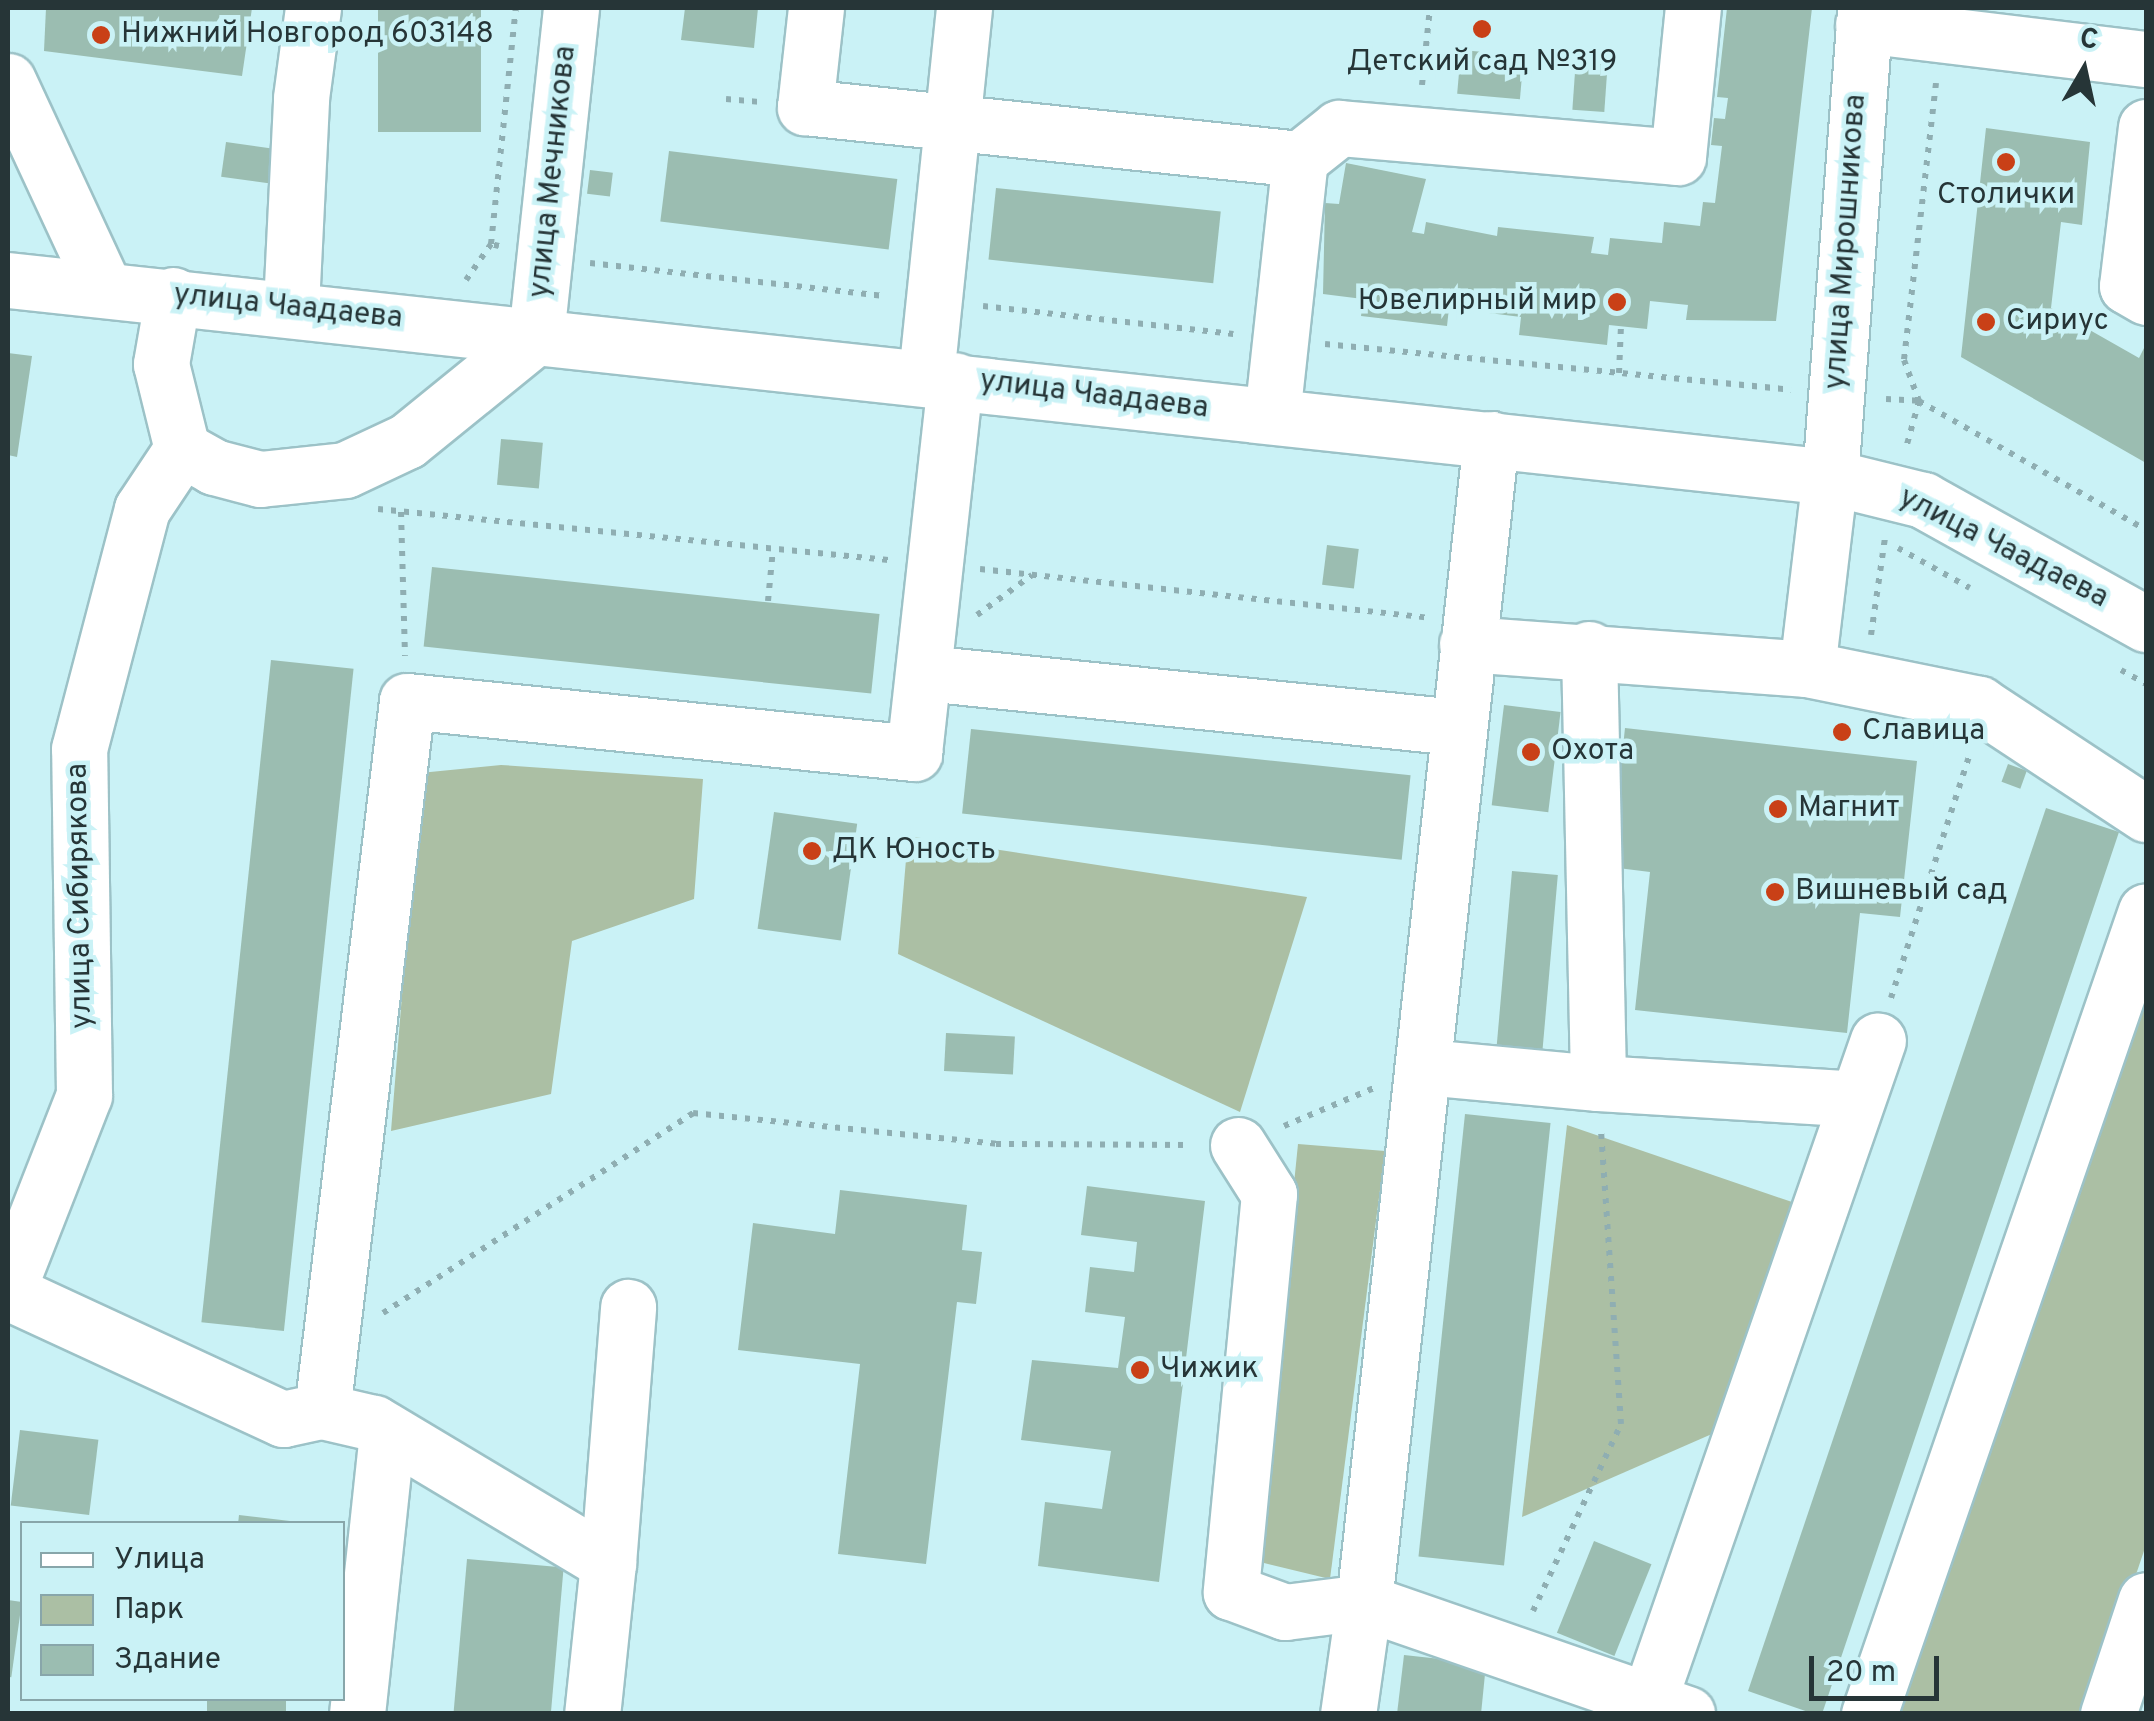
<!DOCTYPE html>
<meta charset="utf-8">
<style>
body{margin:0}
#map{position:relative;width:2154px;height:1721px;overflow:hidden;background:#caf2f6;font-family:Overpass,sans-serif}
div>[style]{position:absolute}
.green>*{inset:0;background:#abbfa4}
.building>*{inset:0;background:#9bbdb1;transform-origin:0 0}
.path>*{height:6px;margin-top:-3px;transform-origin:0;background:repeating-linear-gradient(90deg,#8faeb2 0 5px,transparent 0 13px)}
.roads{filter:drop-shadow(2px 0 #9cc2c7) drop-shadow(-2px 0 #9cc2c7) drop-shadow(0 2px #9cc2c7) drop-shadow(0 -2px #9cc2c7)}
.minor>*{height:55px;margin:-27.5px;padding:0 27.5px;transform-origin:27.5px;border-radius:27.5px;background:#fff}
.dots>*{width:28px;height:28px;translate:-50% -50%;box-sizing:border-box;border:5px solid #caf2f6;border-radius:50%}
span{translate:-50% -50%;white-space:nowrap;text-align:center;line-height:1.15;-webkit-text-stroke:9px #caf2f6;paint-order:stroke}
.poi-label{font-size:30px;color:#263537}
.left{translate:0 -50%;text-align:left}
.right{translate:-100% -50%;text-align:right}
.street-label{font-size:30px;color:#263537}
.frame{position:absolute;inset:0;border:10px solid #263537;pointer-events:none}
.legend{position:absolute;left:20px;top:1521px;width:325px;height:180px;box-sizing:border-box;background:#caf2f6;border:2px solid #88a6aa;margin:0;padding:12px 18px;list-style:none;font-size:30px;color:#263537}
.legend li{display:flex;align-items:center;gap:20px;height:50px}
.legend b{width:50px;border:2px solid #88a6aa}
.north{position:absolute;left:2034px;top:20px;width:100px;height:100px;-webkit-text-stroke:8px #caf2f6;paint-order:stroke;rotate:9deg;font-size:28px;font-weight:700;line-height:40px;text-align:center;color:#263537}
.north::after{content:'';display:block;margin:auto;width:35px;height:45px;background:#263537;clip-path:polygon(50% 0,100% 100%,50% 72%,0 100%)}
.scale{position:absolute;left:1809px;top:1656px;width:130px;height:45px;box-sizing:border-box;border:5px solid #263537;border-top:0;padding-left:12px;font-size:30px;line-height:35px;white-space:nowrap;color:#263537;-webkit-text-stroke:8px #caf2f6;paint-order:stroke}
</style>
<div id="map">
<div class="green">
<div style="clip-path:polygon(501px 765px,703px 779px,694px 899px,572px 941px,551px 1094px,391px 1131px,420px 773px)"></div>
<div style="clip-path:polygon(908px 836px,1307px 897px,1240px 1112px,898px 954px)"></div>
<div style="clip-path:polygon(2146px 942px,2146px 1545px,2089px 1713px,1888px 1714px)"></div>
<div style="clip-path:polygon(1567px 1125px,1792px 1202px,1721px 1430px,1522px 1517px)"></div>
<div style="clip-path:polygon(1298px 1144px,1385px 1151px,1330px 1579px,1256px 1561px)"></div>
</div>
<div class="building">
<div style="clip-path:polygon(46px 8px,252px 8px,242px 76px,44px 51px)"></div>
<div style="left:378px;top:8px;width:103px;height:124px"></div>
<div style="clip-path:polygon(685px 8px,758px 8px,754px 48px,681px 40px)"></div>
<div style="clip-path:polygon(1727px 8px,1812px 8px,1776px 321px,1686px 320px,1688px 305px,1650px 301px,1647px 329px,1609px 325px,1607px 345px,1519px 335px,1521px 317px,1449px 308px,1447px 326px,1361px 316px,1363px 299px,1323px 294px,1325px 203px,1339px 204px,1346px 163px,1426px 179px,1412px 232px,1424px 234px,1426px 222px,1497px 236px,1498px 227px,1594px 237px,1591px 253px,1608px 255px,1610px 238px,1662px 243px,1664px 222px,1700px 226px,1703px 202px,1715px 203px,1722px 146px,1711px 145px,1714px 118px,1725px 119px,1728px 98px,1717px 97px)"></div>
<div style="left:1461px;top:50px;width:63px;height:44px;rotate:5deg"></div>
<div style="left:1576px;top:58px;width:32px;height:52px;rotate:4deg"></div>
<div style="clip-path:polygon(1986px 128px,2090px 142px,2082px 225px,2061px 222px,2051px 308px,2139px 358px,2146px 344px,2146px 463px,1961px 357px)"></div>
<div style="left:226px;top:142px;width:57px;height:35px;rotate:8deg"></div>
<div style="left:669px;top:151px;width:230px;height:71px;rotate:7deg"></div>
<div style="left:590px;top:170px;width:23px;height:24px;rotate:7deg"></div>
<div style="left:996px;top:188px;width:226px;height:72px;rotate:6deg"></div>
<div style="clip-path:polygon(8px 353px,32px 356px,17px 457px,8px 455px)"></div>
<div style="left:501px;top:439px;width:42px;height:46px;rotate:5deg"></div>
<div style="left:1327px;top:545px;width:32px;height:40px;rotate:7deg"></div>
<div style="left:432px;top:567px;width:450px;height:80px;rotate:6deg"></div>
<div style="left:271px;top:660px;width:83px;height:666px;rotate:6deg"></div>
<div style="left:1504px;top:705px;width:57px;height:101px;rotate:7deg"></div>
<div style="clip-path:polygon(1625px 728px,1917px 761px,1900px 917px,1860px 913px,1847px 1033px,1635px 1010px,1650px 872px,1610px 867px)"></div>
<div style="left:971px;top:729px;width:442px;height:85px;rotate:6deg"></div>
<div style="left:2008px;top:764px;width:20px;height:19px;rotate:20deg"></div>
<div style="clip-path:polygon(2046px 808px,2119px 832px,1822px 1714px,1814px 1714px,1748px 1691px)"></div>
<div style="left:774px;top:812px;width:84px;height:118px;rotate:8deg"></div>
<div style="left:1512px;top:871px;width:46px;height:175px;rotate:5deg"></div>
<div style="left:946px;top:1033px;width:69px;height:38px;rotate:3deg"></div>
<div style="left:1465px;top:1114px;width:86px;height:445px;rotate:6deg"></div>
<div style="clip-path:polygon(1087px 1186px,1205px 1201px,1159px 1582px,1038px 1566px,1045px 1502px,1102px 1509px,1111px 1451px,1021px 1440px,1032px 1360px,1118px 1368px,1125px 1317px,1085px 1312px,1090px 1267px,1134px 1272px,1137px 1242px,1081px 1235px)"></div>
<div style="clip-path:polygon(840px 1190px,967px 1205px,962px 1250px,982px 1252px,976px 1304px,957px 1302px,926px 1564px,838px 1554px,860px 1364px,738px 1350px,753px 1223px,835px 1234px)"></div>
<div style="left:20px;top:1430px;width:79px;height:76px;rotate:7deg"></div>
<div style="clip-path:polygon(239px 1515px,290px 1521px,290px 1524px,238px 1524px)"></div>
<div style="left:1594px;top:1541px;width:62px;height:99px;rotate:22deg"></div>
<div style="left:467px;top:1559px;width:97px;height:156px;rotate:5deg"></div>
<div style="left:8px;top:1600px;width:14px;height:76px;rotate:8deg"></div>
<div style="clip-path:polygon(1404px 1655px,1486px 1664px,1481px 1714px,1397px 1714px)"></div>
<div style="left:207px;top:1698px;width:79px;height:16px"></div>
</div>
<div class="path">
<div style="left:1936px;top:83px;width:279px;rotate:96.6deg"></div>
<div style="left:1904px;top:360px;width:44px;rotate:69.9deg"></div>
<div style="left:1919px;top:401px;width:261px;rotate:29.6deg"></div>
<div style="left:1422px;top:85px;width:77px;rotate:-84.1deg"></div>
<div style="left:726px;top:99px;width:33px;rotate:5deg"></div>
<div style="left:499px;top:246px;width:8px;rotate:-166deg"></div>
<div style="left:491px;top:244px;width:237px;rotate:-84deg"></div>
<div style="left:590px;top:263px;width:298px;rotate:6.4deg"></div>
<div style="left:466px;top:280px;width:44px;rotate:-55.2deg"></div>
<div style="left:983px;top:306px;width:252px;rotate:6.4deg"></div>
<div style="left:1325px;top:344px;width:468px;rotate:5.6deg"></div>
<div style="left:1619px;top:373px;width:47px;rotate:-87.6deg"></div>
<div style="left:1886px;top:399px;width:33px;rotate:3deg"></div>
<div style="left:1919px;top:401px;width:49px;rotate:105.5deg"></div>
<div style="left:378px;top:509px;width:513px;rotate:5.71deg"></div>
<div style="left:401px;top:512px;width:144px;rotate:88.4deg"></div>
<div style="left:1898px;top:548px;width:82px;rotate:29.1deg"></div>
<div style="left:980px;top:569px;width:448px;rotate:6.2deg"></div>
<div style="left:768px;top:601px;width:52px;rotate:-84.5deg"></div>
<div style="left:977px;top:615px;width:68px;rotate:-36deg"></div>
<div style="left:1871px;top:635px;width:98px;rotate:-81.8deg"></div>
<div style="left:2121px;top:670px;width:29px;rotate:29deg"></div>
<div style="left:1891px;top:998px;width:257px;rotate:-72.1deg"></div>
<div style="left:1284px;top:1126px;width:98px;rotate:-22.9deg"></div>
<div style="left:383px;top:1313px;width:369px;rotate:-32.8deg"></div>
<div style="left:693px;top:1113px;width:305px;rotate:5.8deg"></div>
<div style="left:996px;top:1144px;width:194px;rotate:0.3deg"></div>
<div style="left:1533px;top:1611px;width:207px;rotate:-64.8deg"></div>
<div style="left:1621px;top:1424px;width:296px;rotate:-93.9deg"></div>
</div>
<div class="roads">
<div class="minor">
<div style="left:816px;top:8px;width:100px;rotate:96.3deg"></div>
<div style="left:805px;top:107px;width:498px;rotate:6deg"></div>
<div style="left:1863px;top:25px;width:285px;rotate:6.9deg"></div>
<div style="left:8px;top:81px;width:228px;rotate:65.1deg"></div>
<div style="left:2146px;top:127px;width:160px;rotate:96.8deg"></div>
<div style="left:2127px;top:286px;width:22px;rotate:30deg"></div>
<div style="left:8px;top:280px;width:1833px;rotate:6.17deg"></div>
<div style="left:1830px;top:477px;width:96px;rotate:13.9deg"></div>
<div style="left:1923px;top:500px;width:255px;rotate:29.1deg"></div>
<div style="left:173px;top:295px;width:70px;rotate:99.9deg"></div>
<div style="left:161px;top:364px;width:88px;rotate:76.1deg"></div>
<div style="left:182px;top:449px;width:37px;rotate:29deg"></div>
<div style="left:214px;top:467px;width:48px;rotate:14.6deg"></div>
<div style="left:260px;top:479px;width:85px;rotate:-6deg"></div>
<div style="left:345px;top:470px;width:68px;rotate:-25.1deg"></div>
<div style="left:407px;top:441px;width:166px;rotate:-39.1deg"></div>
<div style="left:291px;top:306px;width:208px;rotate:-87.2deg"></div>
<div style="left:301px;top:98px;width:91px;rotate:-82.4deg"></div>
<div style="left:536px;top:336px;width:330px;rotate:-83.9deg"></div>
<div style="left:926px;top:376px;width:370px;rotate:-84.1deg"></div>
<div style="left:1272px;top:416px;width:259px;rotate:-83.8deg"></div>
<div style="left:1300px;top:159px;width:50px;rotate:-38.5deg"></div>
<div style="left:1339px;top:128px;width:340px;rotate:4.9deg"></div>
<div style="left:1678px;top:157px;width:150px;rotate:-84.3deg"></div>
<div style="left:1491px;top:439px;width:1170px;rotate:96.23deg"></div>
<div style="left:1364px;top:1602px;width:342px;rotate:19.1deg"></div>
<div style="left:1467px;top:644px;width:341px;rotate:4.2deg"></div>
<div style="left:1807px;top:669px;width:176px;rotate:11.5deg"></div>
<div style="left:1979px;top:704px;width:200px;rotate:33.4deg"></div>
<div style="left:1589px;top:649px;width:434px;rotate:88.8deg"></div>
<div style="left:1598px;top:1083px;width:258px;rotate:3.5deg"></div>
<div style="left:1807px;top:669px;width:193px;rotate:-83.2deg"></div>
<div style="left:1830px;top:477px;width:470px;rotate:-85.7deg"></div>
<div style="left:925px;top:673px;width:535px;rotate:5.8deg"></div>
<div style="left:1425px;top:1067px;width:174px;rotate:5.3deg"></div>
<div style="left:1238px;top:1145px;width:58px;rotate:57.7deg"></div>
<div style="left:1269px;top:1194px;width:400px;rotate:95.5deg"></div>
<div style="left:1231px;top:1592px;width:58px;rotate:20.3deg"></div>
<div style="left:1285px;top:1612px;width:80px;rotate:-7.2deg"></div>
<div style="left:1364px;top:1602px;width:113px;rotate:98.1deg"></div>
<div style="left:8px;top:1289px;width:208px;rotate:-68.6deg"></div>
<div style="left:84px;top:1095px;width:346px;rotate:-90.8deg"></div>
<div style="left:79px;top:749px;width:248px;rotate:-75.3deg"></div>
<div style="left:142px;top:509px;width:72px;rotate:-56.3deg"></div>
<div style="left:8px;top:1292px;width:303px;rotate:24.8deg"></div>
<div style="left:283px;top:1419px;width:40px;rotate:-12deg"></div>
<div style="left:322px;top:1411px;width:53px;rotate:13deg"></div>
<div style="left:374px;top:1423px;width:273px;rotate:30.9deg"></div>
<div style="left:608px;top:1563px;width:152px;rotate:96deg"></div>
<div style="left:322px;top:1411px;width:715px;rotate:-83.17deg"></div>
<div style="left:407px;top:701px;width:510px;rotate:5.86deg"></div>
<div style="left:914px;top:753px;width:375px;rotate:-83.7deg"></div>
<div style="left:608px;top:1563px;width:257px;rotate:-85.5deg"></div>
<div style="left:357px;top:1714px;width:284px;rotate:-83.9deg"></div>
<div style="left:1644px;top:1714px;width:713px;rotate:-70.85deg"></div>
<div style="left:1869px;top:1714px;width:849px;rotate:-70.97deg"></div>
<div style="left:2108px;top:1714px;width:120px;rotate:-71.6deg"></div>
</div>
</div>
<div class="dots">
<div style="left:1482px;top:29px;background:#c94017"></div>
<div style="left:101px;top:35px;background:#c94017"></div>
<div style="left:2006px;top:162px;background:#c94017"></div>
<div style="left:1617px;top:302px;background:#c94017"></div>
<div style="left:1986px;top:322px;background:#c94017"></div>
<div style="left:1842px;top:732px;background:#c94017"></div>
<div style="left:1531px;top:752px;background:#c94017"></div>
<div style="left:1778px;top:809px;background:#c94017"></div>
<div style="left:812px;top:851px;background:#c94017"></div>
<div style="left:1775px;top:892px;background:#c94017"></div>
<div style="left:1140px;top:1370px;background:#c94017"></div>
</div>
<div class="poi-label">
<span class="left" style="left:121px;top:35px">Нижний Новгород 603148</span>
<span style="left:1482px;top:63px">Детский сад №319</span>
<span style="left:2006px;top:196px">Столички</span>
<span class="right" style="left:1597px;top:302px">Ювелирный мир</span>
<span class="left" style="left:2006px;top:322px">Сириус</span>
<span class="left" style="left:1862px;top:732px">Славица</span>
<span class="left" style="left:1551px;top:752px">Охота</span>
<span class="left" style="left:1798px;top:809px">Магнит</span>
<span class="left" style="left:832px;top:851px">ДК Юность</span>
<span class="left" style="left:1795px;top:892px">Вишневый сад</span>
<span class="left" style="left:1160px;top:1370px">Чижик</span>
</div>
<div class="street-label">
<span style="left:554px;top:172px;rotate:-84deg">улица Мечникова</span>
<span style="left:1847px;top:242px;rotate:-86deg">улица Мирошникова</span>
<span style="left:288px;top:308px;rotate:6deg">улица Чаадаева</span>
<span style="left:1094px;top:396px;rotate:7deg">улица Чаадаева</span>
<span style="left:2003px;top:549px;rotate:27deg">улица Чаадаева</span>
<span style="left:81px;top:896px;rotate:-91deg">улица Сибирякова</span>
</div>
<div class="frame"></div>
<ul class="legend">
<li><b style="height:12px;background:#fff"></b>Улица</li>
<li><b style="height:28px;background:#abbfa4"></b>Парк</li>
<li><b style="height:28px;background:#9bbdb1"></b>Здание</li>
</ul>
<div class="north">С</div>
<div class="scale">20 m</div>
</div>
